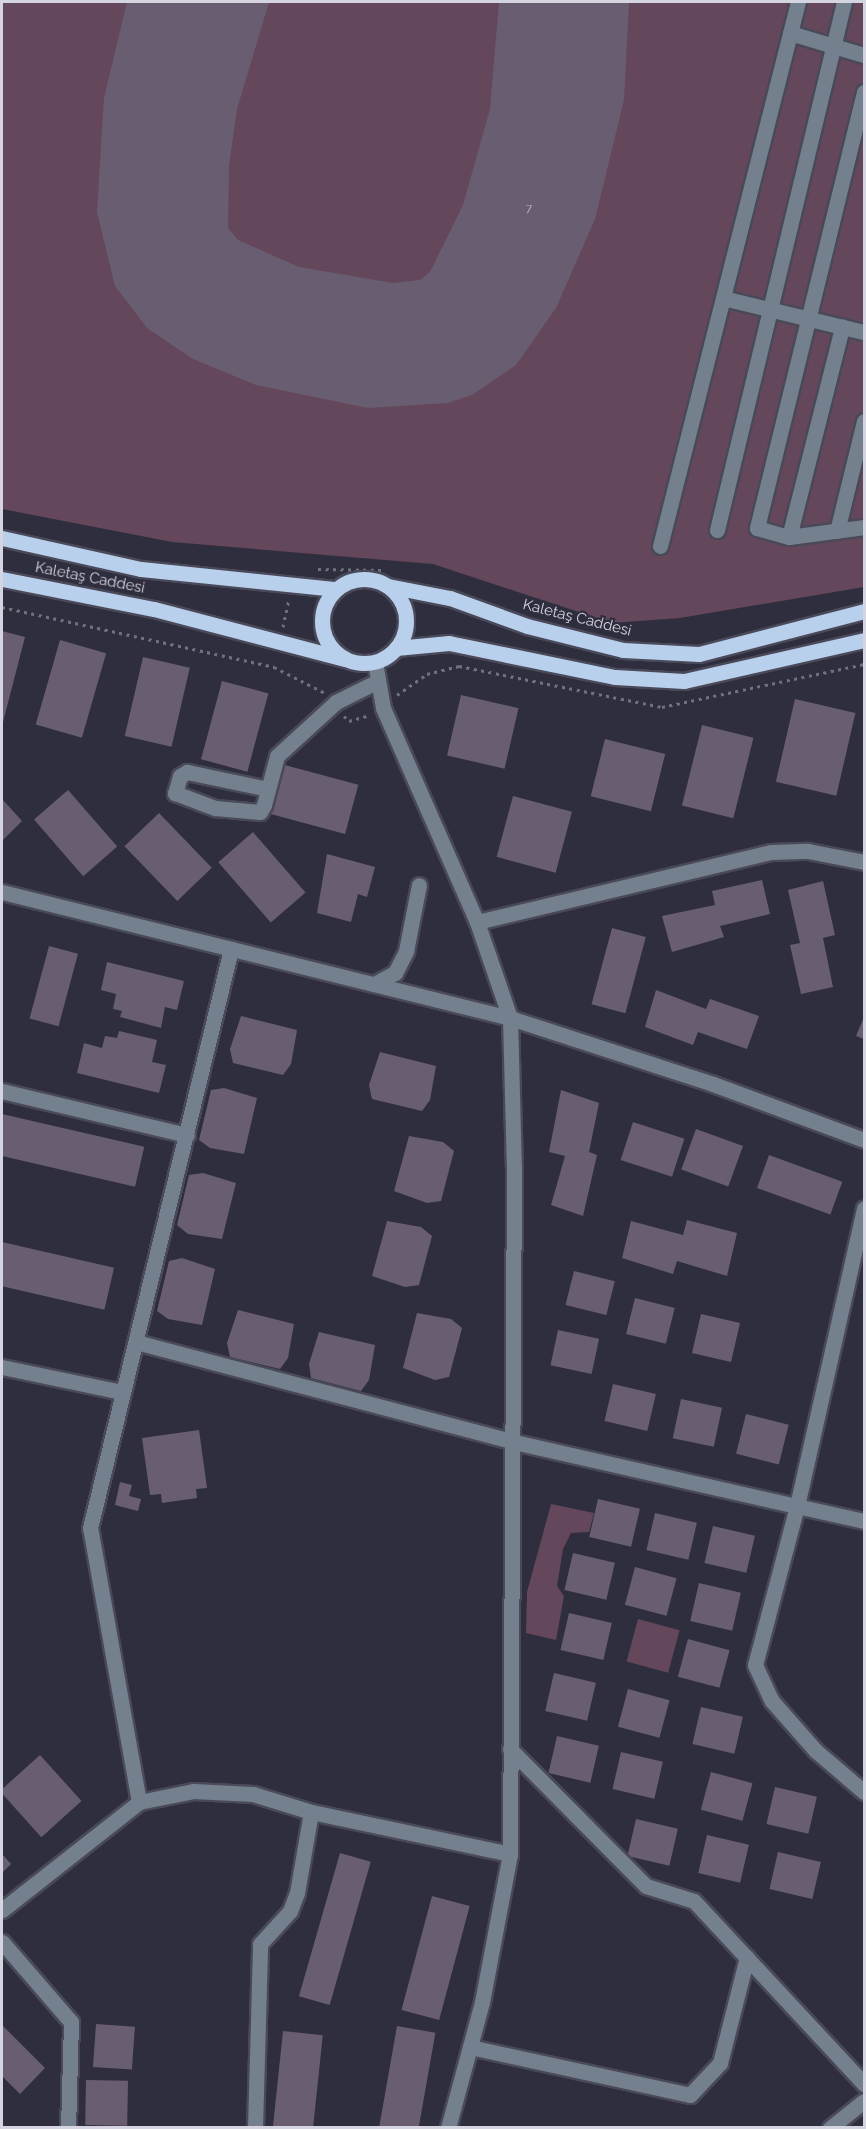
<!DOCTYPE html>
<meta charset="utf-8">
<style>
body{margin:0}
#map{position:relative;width:866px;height:2129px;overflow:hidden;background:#2e2e3f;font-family:Raleway,sans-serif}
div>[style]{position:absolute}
.green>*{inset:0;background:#64475a;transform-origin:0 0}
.building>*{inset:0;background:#695e71;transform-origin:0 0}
.path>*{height:3px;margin-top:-1.5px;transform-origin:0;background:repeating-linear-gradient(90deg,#70707f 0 3px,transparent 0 7.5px)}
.roads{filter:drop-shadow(2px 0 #494959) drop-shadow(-2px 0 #494959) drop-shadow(0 2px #494959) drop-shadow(0 -2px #494959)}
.minor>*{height:15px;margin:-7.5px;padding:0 7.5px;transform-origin:7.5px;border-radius:7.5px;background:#75808e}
.major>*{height:15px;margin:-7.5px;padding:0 7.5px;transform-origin:7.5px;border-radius:7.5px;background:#b9d0ed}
.major>.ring{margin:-7.5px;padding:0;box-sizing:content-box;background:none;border:15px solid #b9d0ed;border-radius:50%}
span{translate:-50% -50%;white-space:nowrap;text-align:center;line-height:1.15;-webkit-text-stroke:4.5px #2e2e3f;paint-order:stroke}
.number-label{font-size:12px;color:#bab7c5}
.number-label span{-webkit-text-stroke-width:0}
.street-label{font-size:15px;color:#d5d5e1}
.frame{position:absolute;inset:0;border:3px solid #d5d5e1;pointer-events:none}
</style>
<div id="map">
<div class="green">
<div style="clip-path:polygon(2px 2px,864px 2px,864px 587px,680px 618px,612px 623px,433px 564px,172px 542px,2px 509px)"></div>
<div style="clip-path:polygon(551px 1504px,594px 1513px,589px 1532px,571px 1533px,563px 1549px,557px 1586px,564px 1596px,556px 1640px,526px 1633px,527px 1592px)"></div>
<div style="left:638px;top:1619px;width:43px;height:44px;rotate:15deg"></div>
</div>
<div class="building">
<div style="clip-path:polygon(127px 2px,269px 2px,237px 109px,229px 166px,228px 228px,238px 240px,299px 267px,393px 283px,420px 280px,430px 272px,463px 205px,490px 109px,499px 2px,629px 2px,624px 100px,595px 219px,556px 308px,516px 365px,472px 395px,447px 403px,368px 408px,256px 385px,193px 359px,147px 328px,115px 286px,97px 212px,104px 98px)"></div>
<div style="clip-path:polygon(2px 631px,25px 637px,2px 726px)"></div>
<div style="left:60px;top:640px;width:48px;height:88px;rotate:16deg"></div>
<div style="left:143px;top:657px;width:48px;height:81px;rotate:13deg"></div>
<div style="left:222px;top:681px;width:48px;height:81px;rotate:15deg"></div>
<div style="left:461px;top:695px;width:59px;height:62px;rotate:13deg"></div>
<div style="left:795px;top:699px;width:62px;height:85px;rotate:13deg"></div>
<div style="left:702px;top:725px;width:53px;height:83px;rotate:14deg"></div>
<div style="left:605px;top:739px;width:62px;height:59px;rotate:14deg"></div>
<div style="left:281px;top:764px;width:80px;height:51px;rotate:15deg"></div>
<div style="left:68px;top:790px;width:75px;height:45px;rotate:49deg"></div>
<div style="left:513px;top:796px;width:61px;height:63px;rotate:15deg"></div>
<div style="clip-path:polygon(2px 799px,22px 821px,2px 841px)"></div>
<div style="left:159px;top:813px;width:76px;height:48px;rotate:46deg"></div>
<div style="left:253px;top:832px;width:80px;height:46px;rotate:49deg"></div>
<div style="clip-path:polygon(327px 854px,375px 867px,367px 897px,358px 894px,351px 922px,317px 913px)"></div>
<div style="clip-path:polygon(762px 880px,770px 914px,720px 926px,724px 937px,672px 952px,662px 916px,715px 905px,712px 891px)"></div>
<div style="clip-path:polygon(823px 881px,835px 935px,823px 938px,833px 987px,801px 994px,790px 945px,800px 943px,788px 890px)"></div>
<div style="left:612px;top:928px;width:35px;height:79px;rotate:15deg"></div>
<div style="left:49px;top:946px;width:30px;height:75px;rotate:15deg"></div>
<div style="clip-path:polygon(107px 962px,184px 981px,177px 1010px,165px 1007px,161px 1028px,120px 1017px,122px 1011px,113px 1009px,116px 994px,101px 990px)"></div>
<div style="clip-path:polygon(656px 990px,706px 1009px,710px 999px,759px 1016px,747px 1049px,698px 1032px,693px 1045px,645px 1027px)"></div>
<div style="clip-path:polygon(241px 1016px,297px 1030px,291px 1064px,283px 1075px,233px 1063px,230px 1049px)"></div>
<div style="clip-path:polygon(864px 1017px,864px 1039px,856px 1036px)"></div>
<div style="clip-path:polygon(119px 1031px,157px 1040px,152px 1062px,166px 1065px,159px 1093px,77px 1073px,84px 1043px,102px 1048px,105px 1036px,117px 1038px)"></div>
<div style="clip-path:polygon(380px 1052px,436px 1066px,430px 1100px,422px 1111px,372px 1099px,369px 1085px)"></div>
<div style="clip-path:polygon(224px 1088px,257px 1098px,244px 1154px,210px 1148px,199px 1140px,211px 1090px)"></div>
<div style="clip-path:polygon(561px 1090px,599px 1103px,589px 1152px,597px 1155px,583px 1216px,551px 1205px,565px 1156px,549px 1152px)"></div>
<div style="left:2px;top:1114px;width:146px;height:41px;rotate:13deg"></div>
<div style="left:633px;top:1122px;width:54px;height:40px;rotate:18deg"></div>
<div style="left:696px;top:1129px;width:50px;height:43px;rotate:20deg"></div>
<div style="clip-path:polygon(409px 1136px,443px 1142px,454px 1151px,441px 1201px,427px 1203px,394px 1191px)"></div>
<div style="left:769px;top:1155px;width:78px;height:35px;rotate:20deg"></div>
<div style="clip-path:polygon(203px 1173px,236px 1183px,222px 1239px,188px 1234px,177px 1225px,189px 1175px)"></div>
<div style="clip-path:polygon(687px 1220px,737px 1233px,727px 1276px,677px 1261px,673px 1274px,622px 1258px,631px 1221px,683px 1235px)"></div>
<div style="clip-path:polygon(387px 1221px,421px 1227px,432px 1236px,419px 1285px,405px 1287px,372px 1276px)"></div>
<div style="left:2px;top:1242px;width:115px;height:43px;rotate:13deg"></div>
<div style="clip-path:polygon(182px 1258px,215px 1269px,202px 1325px,168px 1319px,157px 1311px,169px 1261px)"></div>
<div style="left:574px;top:1271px;width:42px;height:35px;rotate:14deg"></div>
<div style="left:635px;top:1298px;width:41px;height:37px;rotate:14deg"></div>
<div style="clip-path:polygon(238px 1310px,294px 1324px,288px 1358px,280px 1369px,230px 1357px,227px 1343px)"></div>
<div style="clip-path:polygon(417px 1313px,451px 1319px,462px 1328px,449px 1377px,435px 1380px,403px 1368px)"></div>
<div style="left:701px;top:1314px;width:40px;height:40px;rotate:13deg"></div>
<div style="left:558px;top:1330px;width:42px;height:36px;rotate:12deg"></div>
<div style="clip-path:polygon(319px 1332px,375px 1345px,369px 1380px,361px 1391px,311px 1378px,309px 1364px)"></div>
<div style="left:613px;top:1384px;width:44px;height:38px;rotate:13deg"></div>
<div style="left:681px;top:1399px;width:42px;height:40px;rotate:12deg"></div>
<div style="left:746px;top:1414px;width:44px;height:41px;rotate:14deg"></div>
<div style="clip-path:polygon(199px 1430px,207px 1488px,196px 1489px,197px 1498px,162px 1503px,161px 1494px,150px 1495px,142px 1438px)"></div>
<div style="clip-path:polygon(120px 1482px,132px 1485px,129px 1496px,141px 1499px,138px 1511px,115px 1505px)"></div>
<div style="left:598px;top:1499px;width:43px;height:39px;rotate:13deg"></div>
<div style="left:655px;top:1513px;width:43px;height:38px;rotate:13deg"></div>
<div style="left:713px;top:1526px;width:43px;height:38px;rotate:13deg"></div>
<div style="left:573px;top:1553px;width:43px;height:38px;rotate:13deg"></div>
<div style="left:635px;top:1567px;width:43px;height:39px;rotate:15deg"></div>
<div style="left:699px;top:1583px;width:43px;height:39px;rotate:13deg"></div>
<div style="left:569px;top:1613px;width:44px;height:38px;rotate:13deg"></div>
<div style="left:688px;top:1639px;width:43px;height:39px;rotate:15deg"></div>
<div style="left:554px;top:1673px;width:43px;height:39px;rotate:13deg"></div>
<div style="left:628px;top:1689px;width:43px;height:39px;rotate:15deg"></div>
<div style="left:701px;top:1707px;width:43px;height:38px;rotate:13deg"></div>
<div style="left:557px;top:1736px;width:43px;height:38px;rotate:13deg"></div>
<div style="left:621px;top:1752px;width:43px;height:38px;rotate:13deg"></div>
<div style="left:40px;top:1755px;width:62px;height:54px;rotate:48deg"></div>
<div style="left:711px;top:1772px;width:43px;height:39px;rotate:15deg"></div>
<div style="left:775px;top:1787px;width:43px;height:38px;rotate:13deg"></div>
<div style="left:636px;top:1819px;width:43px;height:38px;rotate:13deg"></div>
<div style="left:707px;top:1835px;width:43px;height:39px;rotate:13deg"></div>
<div style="left:778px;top:1852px;width:44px;height:38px;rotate:13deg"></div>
<div style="left:340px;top:1853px;width:32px;height:149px;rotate:16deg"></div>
<div style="clip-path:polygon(2px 1854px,11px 1864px,2px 1873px)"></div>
<div style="left:432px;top:1896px;width:39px;height:118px;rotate:15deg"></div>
<div style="left:96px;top:2024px;width:39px;height:43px;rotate:4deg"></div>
<div style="clip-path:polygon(2px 2025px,45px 2068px,20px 2094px,2px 2076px)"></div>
<div style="left:397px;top:2026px;width:39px;height:104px;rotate:10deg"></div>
<div style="left:283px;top:2031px;width:40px;height:97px;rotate:6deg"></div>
<div style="left:86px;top:2080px;width:42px;height:45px;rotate:1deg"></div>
</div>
<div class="path">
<div style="left:318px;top:569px;width:65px;rotate:0.9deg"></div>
<div style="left:2px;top:607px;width:279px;rotate:12.4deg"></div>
<div style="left:274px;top:667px;width:57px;rotate:27deg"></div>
<div style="left:283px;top:627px;width:30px;rotate:-78deg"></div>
<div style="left:397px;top:695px;width:37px;rotate:-35deg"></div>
<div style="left:427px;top:674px;width:33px;rotate:-14deg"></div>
<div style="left:459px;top:666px;width:207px;rotate:11.4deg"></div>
<div style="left:662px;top:707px;width:207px;rotate:-12deg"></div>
<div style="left:344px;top:716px;width:7px;rotate:45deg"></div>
<div style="left:349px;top:721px;width:22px;rotate:-16deg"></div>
</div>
<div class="roads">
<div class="minor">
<div style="left:790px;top:33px;width:77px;rotate:16.6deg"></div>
<div style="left:864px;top:92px;width:449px;rotate:103.8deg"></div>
<div style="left:757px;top:528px;width:33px;rotate:16deg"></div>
<div style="left:789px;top:537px;width:76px;rotate:-7.6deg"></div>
<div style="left:723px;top:298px;width:145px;rotate:13.6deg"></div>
<div style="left:717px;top:530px;width:543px;rotate:-76.48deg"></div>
<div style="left:837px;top:531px;width:113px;rotate:-76.2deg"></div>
<div style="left:789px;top:537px;width:217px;rotate:-75.8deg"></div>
<div style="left:660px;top:546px;width:561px;rotate:-75.77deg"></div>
<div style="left:375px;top:662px;width:47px;rotate:80.1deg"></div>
<div style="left:383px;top:708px;width:234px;rotate:66.3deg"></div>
<div style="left:477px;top:922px;width:102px;rotate:71deg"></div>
<div style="left:510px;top:1018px;width:149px;rotate:88.5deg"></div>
<div style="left:514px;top:1167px;width:687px;rotate:90.33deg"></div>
<div style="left:510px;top:1854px;width:151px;rotate:100.7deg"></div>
<div style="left:482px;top:2002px;width:131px;rotate:105.1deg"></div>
<div style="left:268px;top:789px;width:83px;rotate:-168.1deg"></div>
<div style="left:187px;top:772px;width:8px;rotate:150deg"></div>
<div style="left:180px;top:776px;width:18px;rotate:106deg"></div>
<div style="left:175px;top:793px;width:43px;rotate:20.6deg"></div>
<div style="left:215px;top:808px;width:45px;rotate:5.1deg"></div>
<div style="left:260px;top:812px;width:8px;rotate:-60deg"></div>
<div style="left:264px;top:805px;width:51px;rotate:-75.1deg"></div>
<div style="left:277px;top:756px;width:80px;rotate:-42.5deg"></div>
<div style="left:336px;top:702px;width:45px;rotate:-26.6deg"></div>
<div style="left:2px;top:892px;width:523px;rotate:13.93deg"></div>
<div style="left:510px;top:1018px;width:213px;rotate:18deg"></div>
<div style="left:713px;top:1084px;width:161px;rotate:20.3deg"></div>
<div style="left:477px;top:922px;width:302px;rotate:-13.4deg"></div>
<div style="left:771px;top:852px;width:37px;rotate:-2deg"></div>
<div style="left:808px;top:851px;width:57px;rotate:11.1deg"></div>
<div style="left:374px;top:984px;width:24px;rotate:-28deg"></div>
<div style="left:395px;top:973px;width:25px;rotate:-63deg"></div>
<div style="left:406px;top:951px;width:67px;rotate:-78.9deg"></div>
<div style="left:2px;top:1091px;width:190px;rotate:13.4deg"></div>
<div style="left:136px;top:1342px;width:387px;rotate:14.8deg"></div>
<div style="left:510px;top:1441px;width:294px;rotate:12.8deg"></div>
<div style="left:797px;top:1506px;width:305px;rotate:-77.3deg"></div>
<div style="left:2px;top:1367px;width:123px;rotate:11.8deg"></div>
<div style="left:864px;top:1521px;width:69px;rotate:-167.4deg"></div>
<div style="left:797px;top:1506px;width:164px;rotate:104.8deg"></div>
<div style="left:755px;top:1665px;width:40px;rotate:65deg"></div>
<div style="left:772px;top:1701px;width:67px;rotate:48.7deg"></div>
<div style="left:816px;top:1751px;width:63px;rotate:40.5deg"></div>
<div style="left:510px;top:1749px;width:193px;rotate:45.2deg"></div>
<div style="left:646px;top:1886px;width:50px;rotate:17.4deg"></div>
<div style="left:694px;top:1901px;width:250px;rotate:47.1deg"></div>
<div style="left:139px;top:1802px;width:55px;rotate:-11.5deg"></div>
<div style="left:193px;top:1791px;width:60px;rotate:2.9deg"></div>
<div style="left:253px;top:1794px;width:61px;rotate:17.2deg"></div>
<div style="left:2px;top:1910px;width:174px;rotate:-38.2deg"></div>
<div style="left:139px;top:1802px;width:278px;rotate:-100.1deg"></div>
<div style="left:90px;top:1528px;width:596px;rotate:-76.31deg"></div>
<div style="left:2px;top:1942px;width:106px;rotate:49.2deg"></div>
<div style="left:71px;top:2022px;width:106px;rotate:91.6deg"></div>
<div style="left:470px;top:2047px;width:225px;rotate:12.3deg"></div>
<div style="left:690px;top:2095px;width:44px;rotate:-46.8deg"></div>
<div style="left:720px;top:2063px;width:109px;rotate:-75.7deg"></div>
<div style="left:255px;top:2128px;width:184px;rotate:-88.4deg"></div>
<div style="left:260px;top:1944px;width:45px;rotate:-47.7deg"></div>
<div style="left:290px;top:1911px;width:19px;rotate:-69deg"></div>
<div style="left:297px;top:1893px;width:82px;rotate:-80.2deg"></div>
<div style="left:311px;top:1812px;width:203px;rotate:11.9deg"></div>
<div style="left:830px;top:2128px;width:43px;rotate:-38.5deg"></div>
</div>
<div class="major">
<div style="left:2px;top:538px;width:142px;rotate:12.6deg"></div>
<div style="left:141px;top:569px;width:196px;rotate:5.9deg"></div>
<div style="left:2px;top:579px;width:155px;rotate:11.2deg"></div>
<div style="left:154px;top:609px;width:197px;rotate:14.7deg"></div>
<div class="ring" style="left:322px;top:579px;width:69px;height:69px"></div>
<div style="left:388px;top:586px;width:63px;rotate:11deg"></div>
<div style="left:450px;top:598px;width:82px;rotate:20deg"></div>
<div style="left:527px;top:626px;width:99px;rotate:14deg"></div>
<div style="left:623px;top:650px;width:76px;rotate:3deg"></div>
<div style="left:699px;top:654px;width:171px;rotate:-14.6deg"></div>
<div style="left:396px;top:648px;width:53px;rotate:-5.4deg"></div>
<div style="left:449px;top:643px;width:169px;rotate:11.6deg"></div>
<div style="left:615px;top:677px;width:69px;rotate:3.3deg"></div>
<div style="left:684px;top:681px;width:185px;rotate:-12.8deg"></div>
</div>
</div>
<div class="number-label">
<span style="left:529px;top:209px">7</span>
</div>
<div class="street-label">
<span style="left:90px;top:578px;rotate:11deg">Kaletaş Caddesi</span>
<span style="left:577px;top:618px;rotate:14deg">Kaletaş Caddesi</span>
</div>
<div class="frame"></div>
</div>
